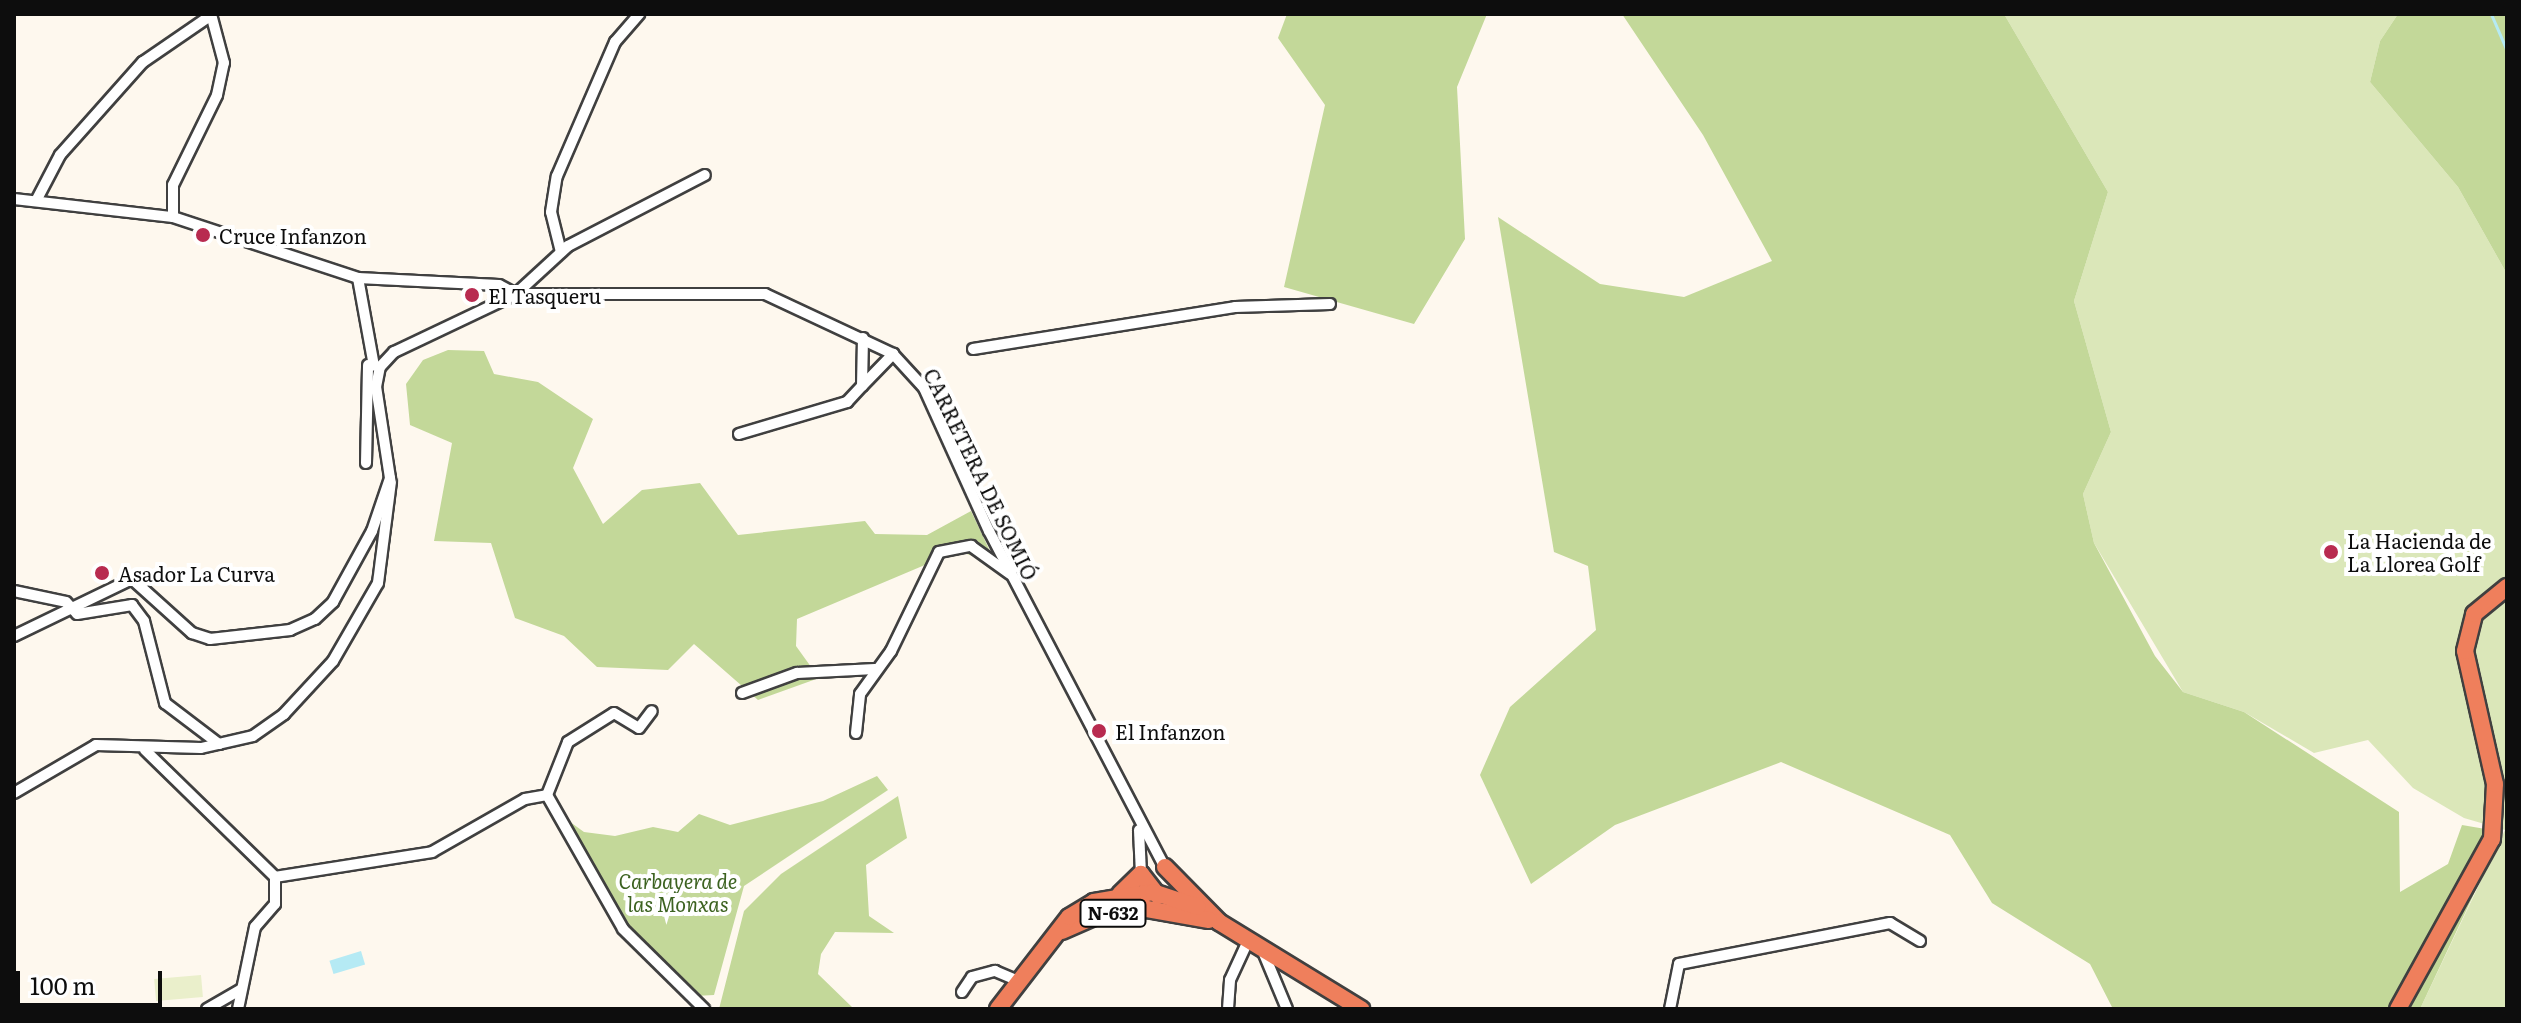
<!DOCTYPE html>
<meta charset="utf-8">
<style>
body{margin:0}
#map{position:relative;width:2521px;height:1023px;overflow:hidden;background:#fef8ee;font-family:Literata,serif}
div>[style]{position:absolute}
.green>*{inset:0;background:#dbe7b9}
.forest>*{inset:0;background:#c3d899}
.pitch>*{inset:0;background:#eaefcb;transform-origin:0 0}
.water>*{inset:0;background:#b5eaf4;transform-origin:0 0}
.stream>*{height:3px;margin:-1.5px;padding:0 1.5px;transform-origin:1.5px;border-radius:1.5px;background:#b5eaf4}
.roads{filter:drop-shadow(2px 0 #404040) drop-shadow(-2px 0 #404040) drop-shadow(0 2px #404040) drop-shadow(0 -2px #404040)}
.minor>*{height:10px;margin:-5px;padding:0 5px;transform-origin:5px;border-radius:5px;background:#fff}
.highway>*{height:16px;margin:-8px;padding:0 8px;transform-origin:8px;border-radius:8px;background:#ef7f5c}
.dots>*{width:22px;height:22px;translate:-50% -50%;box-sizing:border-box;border:4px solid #fff;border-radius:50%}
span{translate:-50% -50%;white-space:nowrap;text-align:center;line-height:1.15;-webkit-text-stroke:8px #fff;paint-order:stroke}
.shield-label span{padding:2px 6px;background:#fff;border:2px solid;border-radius:6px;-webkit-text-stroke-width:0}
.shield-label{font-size:18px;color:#0d0d0d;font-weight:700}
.poi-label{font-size:20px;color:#0d0d0d}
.left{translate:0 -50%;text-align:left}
.street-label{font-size:20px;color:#0d0d0d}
.park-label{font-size:20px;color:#3c6220;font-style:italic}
.frame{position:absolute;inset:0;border:16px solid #0d0d0d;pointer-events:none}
.scale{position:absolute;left:16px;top:971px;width:146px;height:36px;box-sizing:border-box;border:4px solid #0d0d0d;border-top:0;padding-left:10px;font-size:24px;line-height:28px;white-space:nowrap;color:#0d0d0d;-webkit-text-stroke:6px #fff;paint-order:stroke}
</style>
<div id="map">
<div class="green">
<div style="clip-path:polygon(2004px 14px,2398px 14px,2380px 41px,2370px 82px,2458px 187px,2507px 274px,2507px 1009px,2420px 1009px,2505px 830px,2464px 818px,2413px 788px,2368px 740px,2314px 753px,2244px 712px,2183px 692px,2094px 543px,2083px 494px,2111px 432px,2074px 301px,2108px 192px)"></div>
</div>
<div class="forest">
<div style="clip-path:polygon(1287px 14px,1487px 14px,1457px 87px,1465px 239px,1414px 324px,1284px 287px,1325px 105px,1278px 38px)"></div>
<div style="clip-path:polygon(1622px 14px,2004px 14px,2108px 192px,2074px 301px,2111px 432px,2083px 494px,2094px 543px,2155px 656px,2183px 692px,2244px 712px,2399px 812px,2400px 892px,2448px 864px,2462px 825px,2503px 832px,2420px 1009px,2113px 1009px,2090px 964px,1992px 903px,1950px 835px,1781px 762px,1615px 825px,1531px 884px,1480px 775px,1510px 707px,1596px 630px,1588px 566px,1554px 552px,1498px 217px,1600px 284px,1684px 297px,1772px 261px,1703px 135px)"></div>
<div style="clip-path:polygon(2398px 14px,2507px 14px,2507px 274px,2458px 187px,2370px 82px,2380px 41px)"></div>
<div style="clip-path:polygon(448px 350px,484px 351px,494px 374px,538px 382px,593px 419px,573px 468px,603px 524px,642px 490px,700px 483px,738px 535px,865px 521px,875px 534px,927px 535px,971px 511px,996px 564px,958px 551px,797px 619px,796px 646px,819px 678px,758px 700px,694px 644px,668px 670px,597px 667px,564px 636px,515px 618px,491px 543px,434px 541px,452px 443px,410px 425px,406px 384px,423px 360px)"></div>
<div style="clip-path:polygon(877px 776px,888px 790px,744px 886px,714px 995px,695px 996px,625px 926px,566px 819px,584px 832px,615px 836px,653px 827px,678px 832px,699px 814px,730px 825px,823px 801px)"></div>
<div style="clip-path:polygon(898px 796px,907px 838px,866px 865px,869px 916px,894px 933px,835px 932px,821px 954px,818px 974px,854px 1009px,719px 1009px,744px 911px,781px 874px)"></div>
</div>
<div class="pitch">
<div style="left:201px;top:975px;width:22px;height:47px;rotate:85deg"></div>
</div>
<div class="water">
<div style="left:361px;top:951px;width:14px;height:33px;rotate:73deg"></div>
</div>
<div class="stream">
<div style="left:2491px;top:14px;width:40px;rotate:66.6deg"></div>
</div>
<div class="roads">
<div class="minor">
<div style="left:14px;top:199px;width:160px;rotate:6.5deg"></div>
<div style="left:173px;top:217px;width:195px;rotate:18.2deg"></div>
<div style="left:358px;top:278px;width:141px;rotate:2.8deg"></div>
<div style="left:499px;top:285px;width:19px;rotate:28deg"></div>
<div style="left:36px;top:201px;width:52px;rotate:-62.4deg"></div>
<div style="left:60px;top:155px;width:125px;rotate:-48.3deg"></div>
<div style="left:143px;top:62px;width:81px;rotate:-34.5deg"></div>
<div style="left:173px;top:217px;width:32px;rotate:-90deg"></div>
<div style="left:173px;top:185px;width:100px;rotate:-63.9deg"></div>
<div style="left:217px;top:95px;width:33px;rotate:-78deg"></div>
<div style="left:224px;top:63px;width:51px;rotate:-104.9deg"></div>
<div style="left:561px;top:252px;width:41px;rotate:-104deg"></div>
<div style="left:551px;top:212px;width:36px;rotate:-81deg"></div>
<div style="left:557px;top:176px;width:146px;rotate:-66.6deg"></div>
<div style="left:615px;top:42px;width:37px;rotate:-49deg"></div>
<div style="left:358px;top:278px;width:89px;rotate:79.7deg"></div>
<div style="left:518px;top:292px;width:68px;rotate:-42.6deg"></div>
<div style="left:568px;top:246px;width:154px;rotate:-27.4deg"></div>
<div style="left:973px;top:349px;width:265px;rotate:-9.1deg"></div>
<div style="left:1235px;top:307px;width:95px;rotate:-1.8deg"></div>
<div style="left:862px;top:386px;width:45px;rotate:-45.9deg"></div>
<div style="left:739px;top:434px;width:113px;rotate:-16.5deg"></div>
<div style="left:847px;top:402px;width:22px;rotate:-47deg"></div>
<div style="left:862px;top:386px;width:48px;rotate:-88.8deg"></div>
<div style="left:366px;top:463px;width:98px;rotate:-88.8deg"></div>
<div style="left:14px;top:591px;width:53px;rotate:11.9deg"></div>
<div style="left:66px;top:602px;width:16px;rotate:47deg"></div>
<div style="left:77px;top:614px;width:56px;rotate:-9.3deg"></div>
<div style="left:132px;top:605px;width:20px;rotate:53deg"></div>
<div style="left:144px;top:621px;width:85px;rotate:75.6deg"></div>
<div style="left:165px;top:703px;width:68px;rotate:37.2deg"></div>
<div style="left:14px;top:636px;width:131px;rotate:-25.8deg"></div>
<div style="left:132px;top:579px;width:81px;rotate:42deg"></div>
<div style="left:192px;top:633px;width:19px;rotate:18deg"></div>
<div style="left:210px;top:639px;width:81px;rotate:-6.4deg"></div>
<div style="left:290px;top:630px;width:27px;rotate:-24deg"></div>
<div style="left:315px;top:619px;width:25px;rotate:-43deg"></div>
<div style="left:333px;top:602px;width:81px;rotate:-61.2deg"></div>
<div style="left:372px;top:531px;width:56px;rotate:-71.2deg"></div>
<div style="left:390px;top:478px;width:92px;rotate:-98.7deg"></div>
<div style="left:376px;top:387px;width:20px;rotate:-79deg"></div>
<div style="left:380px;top:367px;width:21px;rotate:-47deg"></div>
<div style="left:394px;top:352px;width:135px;rotate:-25.4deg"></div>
<div style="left:516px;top:294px;width:249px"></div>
<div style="left:765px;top:294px;width:141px;rotate:25.1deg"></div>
<div style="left:893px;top:354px;width:46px;rotate:47.6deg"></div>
<div style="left:924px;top:388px;width:157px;rotate:65.6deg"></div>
<div style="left:989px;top:531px;width:379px;rotate:62.4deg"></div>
<div style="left:742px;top:693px;width:59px;rotate:-20deg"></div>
<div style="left:797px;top:673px;width:78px;rotate:-2.9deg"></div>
<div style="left:856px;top:733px;width:39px;rotate:-84deg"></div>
<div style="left:860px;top:694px;width:53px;rotate:-54.2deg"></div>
<div style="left:891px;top:651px;width:110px;rotate:-64.1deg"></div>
<div style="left:939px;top:552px;width:33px;rotate:-11deg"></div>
<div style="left:971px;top:546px;width:48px;rotate:35.7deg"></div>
<div style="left:145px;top:750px;width:182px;rotate:44.3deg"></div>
<div style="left:275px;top:877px;width:27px;rotate:90deg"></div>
<div style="left:275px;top:904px;width:30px;rotate:131deg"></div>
<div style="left:255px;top:927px;width:84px;rotate:101.7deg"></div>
<div style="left:14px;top:793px;width:95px;rotate:-30.3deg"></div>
<div style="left:96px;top:745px;width:105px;rotate:1.6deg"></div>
<div style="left:201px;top:748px;width:53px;rotate:-13deg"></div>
<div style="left:253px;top:736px;width:38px;rotate:-35deg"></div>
<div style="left:284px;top:714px;width:72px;rotate:-47.2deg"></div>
<div style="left:333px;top:661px;width:90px;rotate:-60deg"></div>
<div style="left:378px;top:583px;width:102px;rotate:-82.7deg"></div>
<div style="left:547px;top:795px;width:57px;rotate:-68.4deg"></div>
<div style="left:568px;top:742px;width:54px;rotate:-32.2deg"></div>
<div style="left:614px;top:713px;width:29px;rotate:31deg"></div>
<div style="left:639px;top:728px;width:21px;rotate:-53deg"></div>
<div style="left:1139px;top:830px;width:44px;rotate:87.4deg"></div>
<div style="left:275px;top:877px;width:159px;rotate:-9deg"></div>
<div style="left:432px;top:852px;width:107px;rotate:-29.7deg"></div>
<div style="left:525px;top:799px;width:22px;rotate:-10deg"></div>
<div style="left:547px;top:795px;width:154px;rotate:60.4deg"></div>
<div style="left:623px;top:929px;width:114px;rotate:44.6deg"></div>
<div style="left:1262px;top:949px;width:65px;rotate:67.4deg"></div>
<div style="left:962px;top:992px;width:18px;rotate:-56deg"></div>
<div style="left:972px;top:977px;width:24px;rotate:-15deg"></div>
<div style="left:995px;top:971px;width:25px;rotate:23deg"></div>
<div style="left:207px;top:1009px;width:39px;rotate:-30deg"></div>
<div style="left:1228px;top:1009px;width:29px;rotate:-86deg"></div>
<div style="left:1230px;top:980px;width:43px;rotate:-65.2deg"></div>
<div style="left:1670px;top:1009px;width:46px;rotate:-78.7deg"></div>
<div style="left:1679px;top:964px;width:215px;rotate:-11deg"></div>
<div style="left:1890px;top:923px;width:35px;rotate:31deg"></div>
</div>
<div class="highway">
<div style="left:1165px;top:867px;width:77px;rotate:45.5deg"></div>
<div style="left:1219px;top:922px;width:167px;rotate:31.5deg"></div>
<div style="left:1120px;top:894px;width:29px;rotate:-44deg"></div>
<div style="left:1141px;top:874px;width:28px;rotate:52deg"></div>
<div style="left:1062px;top:931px;width:43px;rotate:-23.6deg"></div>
<div style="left:1101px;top:914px;width:46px;rotate:-6.2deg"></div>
<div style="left:1147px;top:909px;width:63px;rotate:10.1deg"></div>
<div style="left:998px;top:1009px;width:116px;rotate:-52.3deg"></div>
<div style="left:1069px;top:917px;width:29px;rotate:-31deg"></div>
<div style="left:1094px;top:902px;width:60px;rotate:-9.6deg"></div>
<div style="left:1153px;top:892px;width:47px;rotate:18.4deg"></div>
<div style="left:2398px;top:1009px;width:194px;rotate:-61.1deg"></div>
<div style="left:2492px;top:839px;width:55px;rotate:-86.9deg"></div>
<div style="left:2495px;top:784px;width:136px;rotate:-102.7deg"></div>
<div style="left:2465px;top:651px;width:38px;rotate:-76deg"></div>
<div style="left:2474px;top:614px;width:43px;rotate:-39.3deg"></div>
</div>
</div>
<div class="dots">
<div style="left:203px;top:235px;background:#b82b50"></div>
<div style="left:472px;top:295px;background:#b82b50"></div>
<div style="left:2331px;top:552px;background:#b82b50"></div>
<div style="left:102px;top:573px;background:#b82b50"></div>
<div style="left:1099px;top:731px;background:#b82b50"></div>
</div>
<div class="shield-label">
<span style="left:1113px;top:913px">N-632</span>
</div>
<div class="poi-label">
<span class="left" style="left:219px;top:235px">Cruce Infanzon</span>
<span class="left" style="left:488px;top:295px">El Tasqueru</span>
<span class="left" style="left:2347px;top:552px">La Hacienda de<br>La Llorea Golf</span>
<span class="left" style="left:118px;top:573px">Asador La Curva</span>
<span class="left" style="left:1115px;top:731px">El Infanzon</span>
</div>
<div class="street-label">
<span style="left:981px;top:474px;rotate:64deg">CARRETERA DE SOMIÓ</span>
</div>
<div class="park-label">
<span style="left:678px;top:892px">Carbayera de<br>las Monxas</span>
</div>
<div class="frame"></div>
<div class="scale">100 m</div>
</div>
